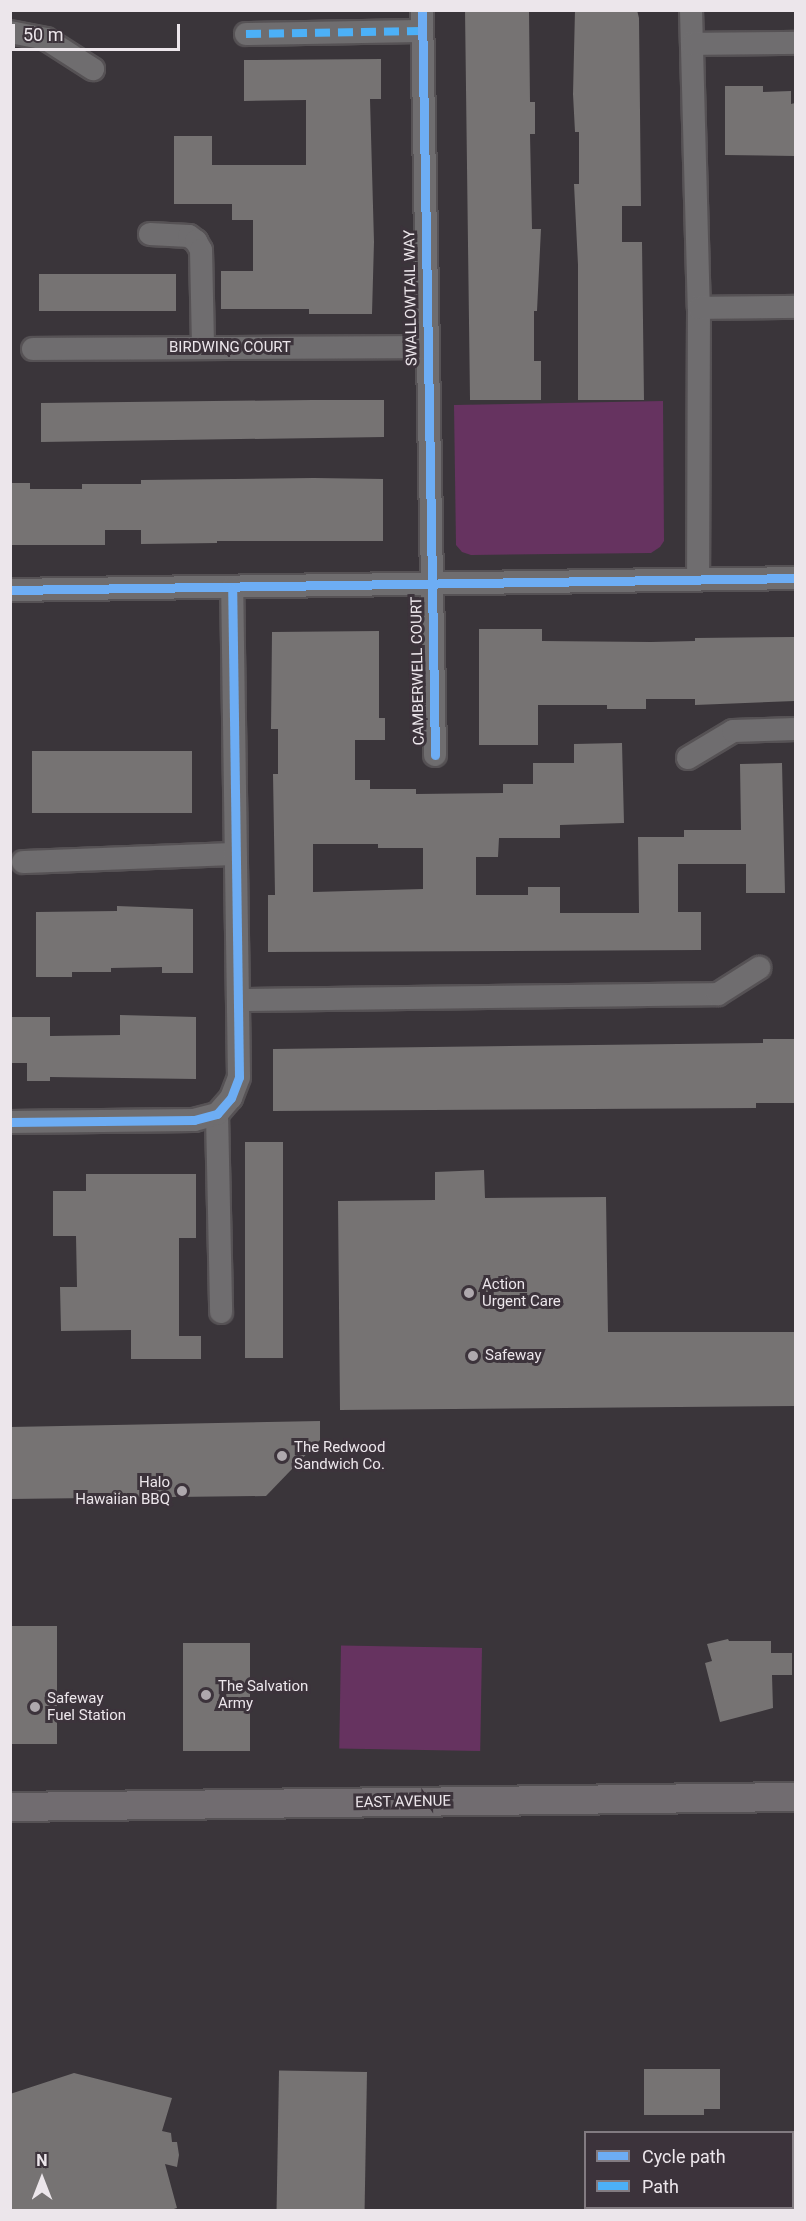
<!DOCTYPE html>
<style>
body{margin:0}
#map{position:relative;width:806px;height:2221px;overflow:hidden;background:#3a353a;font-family:Roboto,sans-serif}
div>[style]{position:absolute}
.green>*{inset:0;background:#663360;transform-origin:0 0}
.building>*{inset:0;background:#767373;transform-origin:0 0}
.roads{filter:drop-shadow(2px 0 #565255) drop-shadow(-2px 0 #565255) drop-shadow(0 2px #565255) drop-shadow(0 -2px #565255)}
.minor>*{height:22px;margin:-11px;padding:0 11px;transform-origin:11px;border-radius:11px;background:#6f6d6f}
.major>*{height:28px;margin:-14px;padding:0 14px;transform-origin:14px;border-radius:14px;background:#716c70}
.quiet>*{height:8px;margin-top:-4px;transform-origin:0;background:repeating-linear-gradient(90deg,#4cb0f7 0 15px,transparent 0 23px)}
.cycleway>*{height:9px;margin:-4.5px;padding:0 4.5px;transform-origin:4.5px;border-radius:4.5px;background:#6dadf4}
.dots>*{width:16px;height:16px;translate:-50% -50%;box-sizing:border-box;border:3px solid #3c333b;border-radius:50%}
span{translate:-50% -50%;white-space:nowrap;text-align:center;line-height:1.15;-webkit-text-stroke:6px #3c333b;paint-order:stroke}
.street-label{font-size:15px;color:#ece6eb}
.poi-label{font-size:15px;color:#ece6eb}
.left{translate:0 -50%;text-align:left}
.right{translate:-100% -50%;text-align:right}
.frame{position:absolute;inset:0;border:12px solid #ece6eb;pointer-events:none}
.legend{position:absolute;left:584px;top:2131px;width:210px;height:78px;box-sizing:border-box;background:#3c333b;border:2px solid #827b81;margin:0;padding:8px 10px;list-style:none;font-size:18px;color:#ece6eb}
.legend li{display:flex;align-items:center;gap:12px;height:30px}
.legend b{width:30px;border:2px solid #827b81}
.north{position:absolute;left:12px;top:2149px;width:60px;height:60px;-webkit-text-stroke:4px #3c333b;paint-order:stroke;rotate:0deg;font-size:16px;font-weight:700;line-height:24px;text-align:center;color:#ece6eb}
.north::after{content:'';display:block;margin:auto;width:21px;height:27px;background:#ece6eb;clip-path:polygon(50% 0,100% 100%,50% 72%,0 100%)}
.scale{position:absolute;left:12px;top:24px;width:168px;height:27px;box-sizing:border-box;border:3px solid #ece6eb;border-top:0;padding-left:8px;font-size:18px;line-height:21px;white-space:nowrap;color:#ece6eb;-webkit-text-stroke:4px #3c333b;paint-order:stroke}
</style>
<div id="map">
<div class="green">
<div style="clip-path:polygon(663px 401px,664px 541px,660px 547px,651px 553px,471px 555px,462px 552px,456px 545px,454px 405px)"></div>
<div style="left:482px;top:1648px;width:103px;height:141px;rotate:91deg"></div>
</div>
<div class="building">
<div style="clip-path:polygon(465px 10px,529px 10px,530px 102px,535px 102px,535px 134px,530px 134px,532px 229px,541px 229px,537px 311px,534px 311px,534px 361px,541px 361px,541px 400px,470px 400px)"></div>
<div style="clip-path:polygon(575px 10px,637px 10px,639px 18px,641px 206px,622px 206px,622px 242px,642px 242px,644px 400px,578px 400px,578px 265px,574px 184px,579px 184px,579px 132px,575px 132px,573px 94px)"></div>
<div style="clip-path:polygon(381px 59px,381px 99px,370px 99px,374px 242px,372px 314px,309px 314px,309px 309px,221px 309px,221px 271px,253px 271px,253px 220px,232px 220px,232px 204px,174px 204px,174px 136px,212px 136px,212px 165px,306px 165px,306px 100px,244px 101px,244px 60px)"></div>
<div style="clip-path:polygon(725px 86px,763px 86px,763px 92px,791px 91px,791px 104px,795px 103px,795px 156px,725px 155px)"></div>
<div style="left:176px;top:274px;width:37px;height:137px;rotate:90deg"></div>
<div style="clip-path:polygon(312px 400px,384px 400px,384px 437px,41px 442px,41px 403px)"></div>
<div style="clip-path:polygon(314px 478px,383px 479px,383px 541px,217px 541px,217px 543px,141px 544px,141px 530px,105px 530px,105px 545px,10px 545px,10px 483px,30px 483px,30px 489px,82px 489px,82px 484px,141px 484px,141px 480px)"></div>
<div style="clip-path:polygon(479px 629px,542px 629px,542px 641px,651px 642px,695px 641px,695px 638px,795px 637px,795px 701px,695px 705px,695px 699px,646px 699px,646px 709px,607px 709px,607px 705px,538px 705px,538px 745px,479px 745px)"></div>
<div style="clip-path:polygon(evenodd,379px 631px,379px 718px,385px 718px,385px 740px,355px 740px,355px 780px,370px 780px,370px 789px,416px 789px,416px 794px,503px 793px,503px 784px,533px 784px,533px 763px,574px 763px,574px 744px,622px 743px,624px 823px,560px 825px,560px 838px,499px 838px,498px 857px,476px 857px,476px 895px,528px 895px,528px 887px,560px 887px,560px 913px,639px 913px,638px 837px,684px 837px,684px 830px,741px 830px,740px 764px,782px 763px,785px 893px,746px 893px,746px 864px,678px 864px,678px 912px,701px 912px,701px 950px,268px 952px,268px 895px,275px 895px,273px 774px,278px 774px,278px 729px,271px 729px,272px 632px,379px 631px,313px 844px,378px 844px,378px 848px,423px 848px,423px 889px,313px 892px,313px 844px)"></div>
<div style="left:192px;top:751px;width:62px;height:160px;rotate:90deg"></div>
<div style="clip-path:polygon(117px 906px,193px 909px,193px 973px,162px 973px,162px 967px,111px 968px,111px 972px,72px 972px,72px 977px,36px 977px,36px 912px,117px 911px)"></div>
<div style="clip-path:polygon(120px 1015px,196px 1017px,196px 1079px,50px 1077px,50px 1081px,27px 1081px,27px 1063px,12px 1063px,12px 1017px,50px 1017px,50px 1036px,120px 1035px)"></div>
<div style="clip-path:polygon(763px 1039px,795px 1039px,795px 1103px,756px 1103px,756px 1108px,273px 1111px,273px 1049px,763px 1043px)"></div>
<div style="left:245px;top:1142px;width:38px;height:216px"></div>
<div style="clip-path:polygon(484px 1170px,485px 1198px,606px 1197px,608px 1332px,795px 1332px,795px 1406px,340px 1410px,338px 1201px,435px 1200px,435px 1172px)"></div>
<div style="clip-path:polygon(86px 1174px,196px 1174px,196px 1238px,179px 1238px,179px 1336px,201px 1336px,201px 1359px,131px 1359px,131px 1330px,61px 1331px,60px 1287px,77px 1287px,76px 1236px,53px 1236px,53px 1191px,86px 1191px)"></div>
<div style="clip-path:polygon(320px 1421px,320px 1440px,266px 1496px,10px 1499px,10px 1427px)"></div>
<div style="left:10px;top:1626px;width:47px;height:118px"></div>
<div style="clip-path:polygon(728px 1639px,729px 1641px,771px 1641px,771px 1653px,792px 1653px,792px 1675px,772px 1675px,773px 1708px,720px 1722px,705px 1663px,712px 1661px,707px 1644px)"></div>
<div style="left:183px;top:1643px;width:67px;height:108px"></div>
<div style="clip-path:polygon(644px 2069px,720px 2069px,720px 2109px,704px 2109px,704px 2115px,644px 2115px)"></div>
<div style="left:367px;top:2072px;width:139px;height:88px;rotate:91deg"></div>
<div style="clip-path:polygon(74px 2073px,172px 2098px,162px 2131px,171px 2133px,172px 2142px,177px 2142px,179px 2155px,177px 2167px,165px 2164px,177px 2208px,167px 2211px,10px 2211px,10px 2094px)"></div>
</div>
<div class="roads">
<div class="minor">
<div style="left:422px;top:10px;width:745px;rotate:89deg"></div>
<div style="left:691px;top:10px;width:298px;rotate:88.5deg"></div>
<div style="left:699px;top:308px;width:271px;rotate:90.2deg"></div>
<div style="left:10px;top:32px;width:37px;rotate:11deg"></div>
<div style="left:46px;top:39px;width:56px;rotate:32.6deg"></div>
<div style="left:246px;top:34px;width:176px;rotate:-1deg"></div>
<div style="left:692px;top:44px;width:104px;rotate:-0.6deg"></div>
<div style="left:150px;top:234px;width:39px;rotate:3deg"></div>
<div style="left:189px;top:236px;width:9px;rotate:36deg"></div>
<div style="left:196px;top:241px;width:10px;rotate:61deg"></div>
<div style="left:201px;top:250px;width:98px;rotate:88.8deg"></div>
<div style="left:699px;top:308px;width:97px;rotate:-0.6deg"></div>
<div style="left:33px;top:349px;width:394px;rotate:-0.3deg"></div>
<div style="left:10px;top:590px;width:786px;rotate:-0.87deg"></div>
<div style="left:688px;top:758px;width:52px;rotate:-31deg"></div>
<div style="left:733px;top:731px;width:63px;rotate:-1.8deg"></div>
<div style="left:23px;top:862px;width:212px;rotate:-2.2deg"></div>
<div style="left:238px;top:1000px;width:480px;rotate:-0.7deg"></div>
<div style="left:718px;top:994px;width:49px;rotate:-32.4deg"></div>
<div style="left:217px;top:1114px;width:198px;rotate:88.8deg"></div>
<div style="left:10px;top:1122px;width:184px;rotate:-0.6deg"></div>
<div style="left:194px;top:1120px;width:24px;rotate:-15deg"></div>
<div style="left:217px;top:1114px;width:21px;rotate:-49deg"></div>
<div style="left:231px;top:1098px;width:22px;rotate:-69deg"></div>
<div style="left:239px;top:1077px;width:489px;rotate:-90.8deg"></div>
</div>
<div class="major">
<div style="left:10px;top:1807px;width:786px;rotate:-0.73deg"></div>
</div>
</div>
<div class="quiet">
<div style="left:246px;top:34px;width:176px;rotate:-1deg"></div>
</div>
<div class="cycleway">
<div style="left:422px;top:10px;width:745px;rotate:89deg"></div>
<div style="left:10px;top:590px;width:786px;rotate:-0.87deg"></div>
<div style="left:10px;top:1122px;width:184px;rotate:-0.6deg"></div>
<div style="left:194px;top:1120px;width:24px;rotate:-15deg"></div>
<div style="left:217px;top:1114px;width:21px;rotate:-49deg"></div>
<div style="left:231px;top:1098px;width:22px;rotate:-69deg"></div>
<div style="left:239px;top:1077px;width:489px;rotate:-90.8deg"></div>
</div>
<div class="dots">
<div style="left:469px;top:1293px;background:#aea8ad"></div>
<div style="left:473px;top:1356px;background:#aea8ad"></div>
<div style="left:282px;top:1456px;background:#aea8ad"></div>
<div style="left:182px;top:1491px;background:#aea8ad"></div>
<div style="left:206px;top:1695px;background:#aea8ad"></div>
<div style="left:35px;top:1707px;background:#aea8ad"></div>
</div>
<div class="street-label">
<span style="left:411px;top:298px;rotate:-91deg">SWALLOWTAIL WAY</span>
<span style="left:230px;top:348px">BIRDWING COURT</span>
<span style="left:418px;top:671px;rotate:-91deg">CAMBERWELL COURT</span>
<span style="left:403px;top:1802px;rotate:-1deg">EAST AVENUE</span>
</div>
<div class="poi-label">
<span class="left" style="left:482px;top:1293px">Action<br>Urgent Care</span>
<span class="left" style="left:485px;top:1356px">Safeway</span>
<span class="left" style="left:294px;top:1456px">The Redwood<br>Sandwich Co.</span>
<span class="right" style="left:170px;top:1491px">Halo<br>Hawaiian BBQ</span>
<span class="left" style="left:218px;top:1695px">The Salvation<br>Army</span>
<span class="left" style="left:47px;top:1707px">Safeway<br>Fuel Station</span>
</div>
<div class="frame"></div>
<ul class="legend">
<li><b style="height:8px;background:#6dadf4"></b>Cycle path</li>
<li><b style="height:8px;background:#4cb0f7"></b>Path</li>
</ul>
<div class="north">N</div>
<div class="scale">50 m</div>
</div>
